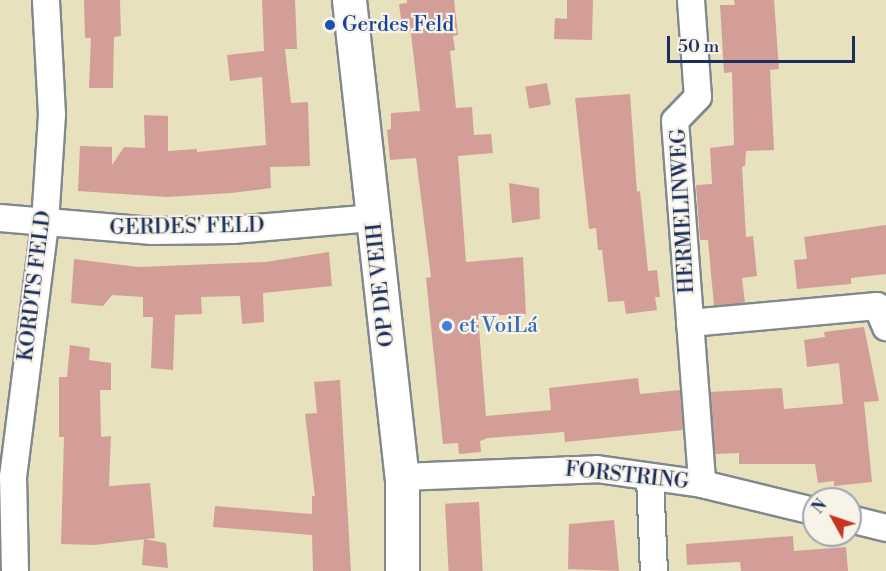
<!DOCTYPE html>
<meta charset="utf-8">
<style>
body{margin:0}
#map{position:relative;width:886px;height:571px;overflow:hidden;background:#e7e1be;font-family:"Libre Bodoni",serif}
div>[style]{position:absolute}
.building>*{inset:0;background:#d49e98;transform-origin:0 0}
.roads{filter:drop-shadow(2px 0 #81888e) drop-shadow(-2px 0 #81888e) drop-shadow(0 2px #81888e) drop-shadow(0 -2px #81888e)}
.street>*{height:26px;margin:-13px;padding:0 13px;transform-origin:13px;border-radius:13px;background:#fff}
.secondary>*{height:33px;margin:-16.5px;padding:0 16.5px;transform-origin:16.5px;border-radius:16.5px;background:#fff}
.dots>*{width:16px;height:16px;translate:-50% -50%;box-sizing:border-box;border:3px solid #f7f3e8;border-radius:50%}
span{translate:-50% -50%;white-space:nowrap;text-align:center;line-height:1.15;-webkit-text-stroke:4.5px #f7f3e8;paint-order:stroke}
.transit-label{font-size:21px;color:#164399}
.left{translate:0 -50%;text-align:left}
.street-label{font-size:21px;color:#1b2f5e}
.shop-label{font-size:21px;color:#366cbe}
.north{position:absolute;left:802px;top:487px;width:60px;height:60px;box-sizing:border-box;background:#f7f3e8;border:2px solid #9fa5b1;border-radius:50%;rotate:310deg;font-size:16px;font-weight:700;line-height:24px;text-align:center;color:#1b2f5e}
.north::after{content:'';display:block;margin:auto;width:21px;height:27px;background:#c8321e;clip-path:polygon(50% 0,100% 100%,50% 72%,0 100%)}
.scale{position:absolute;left:667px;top:36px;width:188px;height:27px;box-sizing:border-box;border:3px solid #1b2f5e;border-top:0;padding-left:8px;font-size:18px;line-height:21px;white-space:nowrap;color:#1b2f5e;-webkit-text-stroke:4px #f7f3e8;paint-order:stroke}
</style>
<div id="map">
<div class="building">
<div style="clip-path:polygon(84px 0,120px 0,121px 36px,114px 37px,113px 88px,89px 88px,91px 38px,85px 38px)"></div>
<div style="clip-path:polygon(262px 0,295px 0,297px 49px,285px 49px,291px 103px,308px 102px,310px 166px,270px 167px,271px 188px,231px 193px,167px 197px,78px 191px,80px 146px,112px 147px,112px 165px,124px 147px,145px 148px,144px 115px,168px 116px,168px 151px,197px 149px,197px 152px,266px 145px,262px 77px,230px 81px,227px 55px,264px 51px)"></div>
<div style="clip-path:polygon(407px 0,454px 0,458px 35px,453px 36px,455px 50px,450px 51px,456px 108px,472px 107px,474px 135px,491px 134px,493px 153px,458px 156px,466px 262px,523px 257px,526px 314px,478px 316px,486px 416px,551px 410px,549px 388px,638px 378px,640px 394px,680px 390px,683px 430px,565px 442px,564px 432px,488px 438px,480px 441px,481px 452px,459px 454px,458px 443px,443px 444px,426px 278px,431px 277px,416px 158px,390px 160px,387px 130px,391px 129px,391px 113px,420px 111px,410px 25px,402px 26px,399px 4px,407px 3px)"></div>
<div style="clip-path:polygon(567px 0,593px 0,592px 40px,554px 39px,555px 18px,567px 19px)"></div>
<div style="clip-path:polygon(734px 0,774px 0,779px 69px,770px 70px,774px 150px,746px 151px,745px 166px,742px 167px,746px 237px,753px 236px,757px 276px,742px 278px,745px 303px,714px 306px,708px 240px,700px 240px,696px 185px,712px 184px,710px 148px,734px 145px,732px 72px,724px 73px,720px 5px,735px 5px)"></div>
<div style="left:547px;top:83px;width:22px;height:22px;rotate:80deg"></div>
<div style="clip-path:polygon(630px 94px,637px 192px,640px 191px,648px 271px,657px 270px,660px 297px,655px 297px,657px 310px,626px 314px,624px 301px,608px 302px,602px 250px,598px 250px,596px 228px,589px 229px,575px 98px)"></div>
<div style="clip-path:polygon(509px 183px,539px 188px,540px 219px,512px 223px)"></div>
<div style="clip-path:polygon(886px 225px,886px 274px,851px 278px,851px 284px,797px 289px,794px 260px,807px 259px,804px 237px)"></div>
<div style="clip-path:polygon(329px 252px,332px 286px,263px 293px,264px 322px,242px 324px,240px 296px,201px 297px,202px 314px,175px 315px,173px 370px,151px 368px,153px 317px,143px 317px,143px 297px,112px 295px,103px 306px,71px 303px,74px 259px,138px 267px,265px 262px)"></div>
<div style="clip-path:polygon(864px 327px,879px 401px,864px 402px,872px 482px,834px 486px,834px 481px,818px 483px,815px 464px,739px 464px,739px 453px,715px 454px,710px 392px,782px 388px,784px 409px,843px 404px,839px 363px,807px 367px,804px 340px,825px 337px,824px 332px)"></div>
<div style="clip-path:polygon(70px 345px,90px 348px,89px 360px,111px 363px,111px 390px,100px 390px,101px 437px,111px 436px,109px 486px,150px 483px,155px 538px,94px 545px,61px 544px,64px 437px,59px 437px,59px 377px,67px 377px)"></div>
<div style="clip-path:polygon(340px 380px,351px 571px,313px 571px,312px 535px,213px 527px,215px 506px,312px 514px,312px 496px,315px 496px,305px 414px,317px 413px,314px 382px)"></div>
<div style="left:479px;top:502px;width:69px;height:34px;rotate:87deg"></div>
<div style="clip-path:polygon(614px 520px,619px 571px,568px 569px,569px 524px)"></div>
<div style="clip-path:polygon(793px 536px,794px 551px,846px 547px,848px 571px,741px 571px,740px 562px,687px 565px,686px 544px)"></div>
<div style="clip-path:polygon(144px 539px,166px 543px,168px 568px,142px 565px)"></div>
</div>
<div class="roads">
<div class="street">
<div style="left:691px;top:0;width:97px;rotate:85.9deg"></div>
<div style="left:698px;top:97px;width:33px;rotate:134deg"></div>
<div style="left:675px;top:121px;width:364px;rotate:85.7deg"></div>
<div style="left:0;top:218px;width:153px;rotate:4.9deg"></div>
<div style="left:152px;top:231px;width:81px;rotate:-0.7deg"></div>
<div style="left:233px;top:230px;width:142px;rotate:-4.9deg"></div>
<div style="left:690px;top:323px;width:188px;rotate:-5.2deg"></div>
<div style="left:877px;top:306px;width:23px;rotate:67deg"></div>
<div style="left:402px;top:477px;width:195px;rotate:-2.3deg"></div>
<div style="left:597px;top:469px;width:106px;rotate:8.1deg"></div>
<div style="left:702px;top:484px;width:115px;rotate:13.6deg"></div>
<div style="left:650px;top:477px;width:94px;rotate:87.6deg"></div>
<div style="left:850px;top:519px;width:37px;rotate:14deg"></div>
<div style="left:15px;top:571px;width:94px;rotate:-91.2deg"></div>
<div style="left:13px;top:477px;width:256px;rotate:-82.8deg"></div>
<div style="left:45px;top:223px;width:108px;rotate:-86.3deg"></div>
<div style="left:52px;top:115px;width:115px;rotate:-93deg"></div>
</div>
<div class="secondary">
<div style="left:349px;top:0;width:480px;rotate:83.7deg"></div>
<div style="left:402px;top:477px;width:94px;rotate:90deg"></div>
</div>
</div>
<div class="dots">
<div style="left:330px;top:25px;background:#1a4fb4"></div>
<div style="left:447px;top:326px;background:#3f7fe0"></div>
</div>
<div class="transit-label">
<span class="left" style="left:342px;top:25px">Gerdes Feld</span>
</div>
<div class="street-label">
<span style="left:683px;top:211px;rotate:-93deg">HERMELINWEG</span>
<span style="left:187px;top:227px;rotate:-1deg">GERDES' FELD</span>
<span style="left:381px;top:285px;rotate:-96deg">OP DE VEIH</span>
<span style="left:35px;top:286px;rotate:-83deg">KORDTS FELD</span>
<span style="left:627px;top:476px;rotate:6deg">FORSTRING</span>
</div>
<div class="shop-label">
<span class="left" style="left:459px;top:326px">et VoiLá</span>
</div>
<div class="north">N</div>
<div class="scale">50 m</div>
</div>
